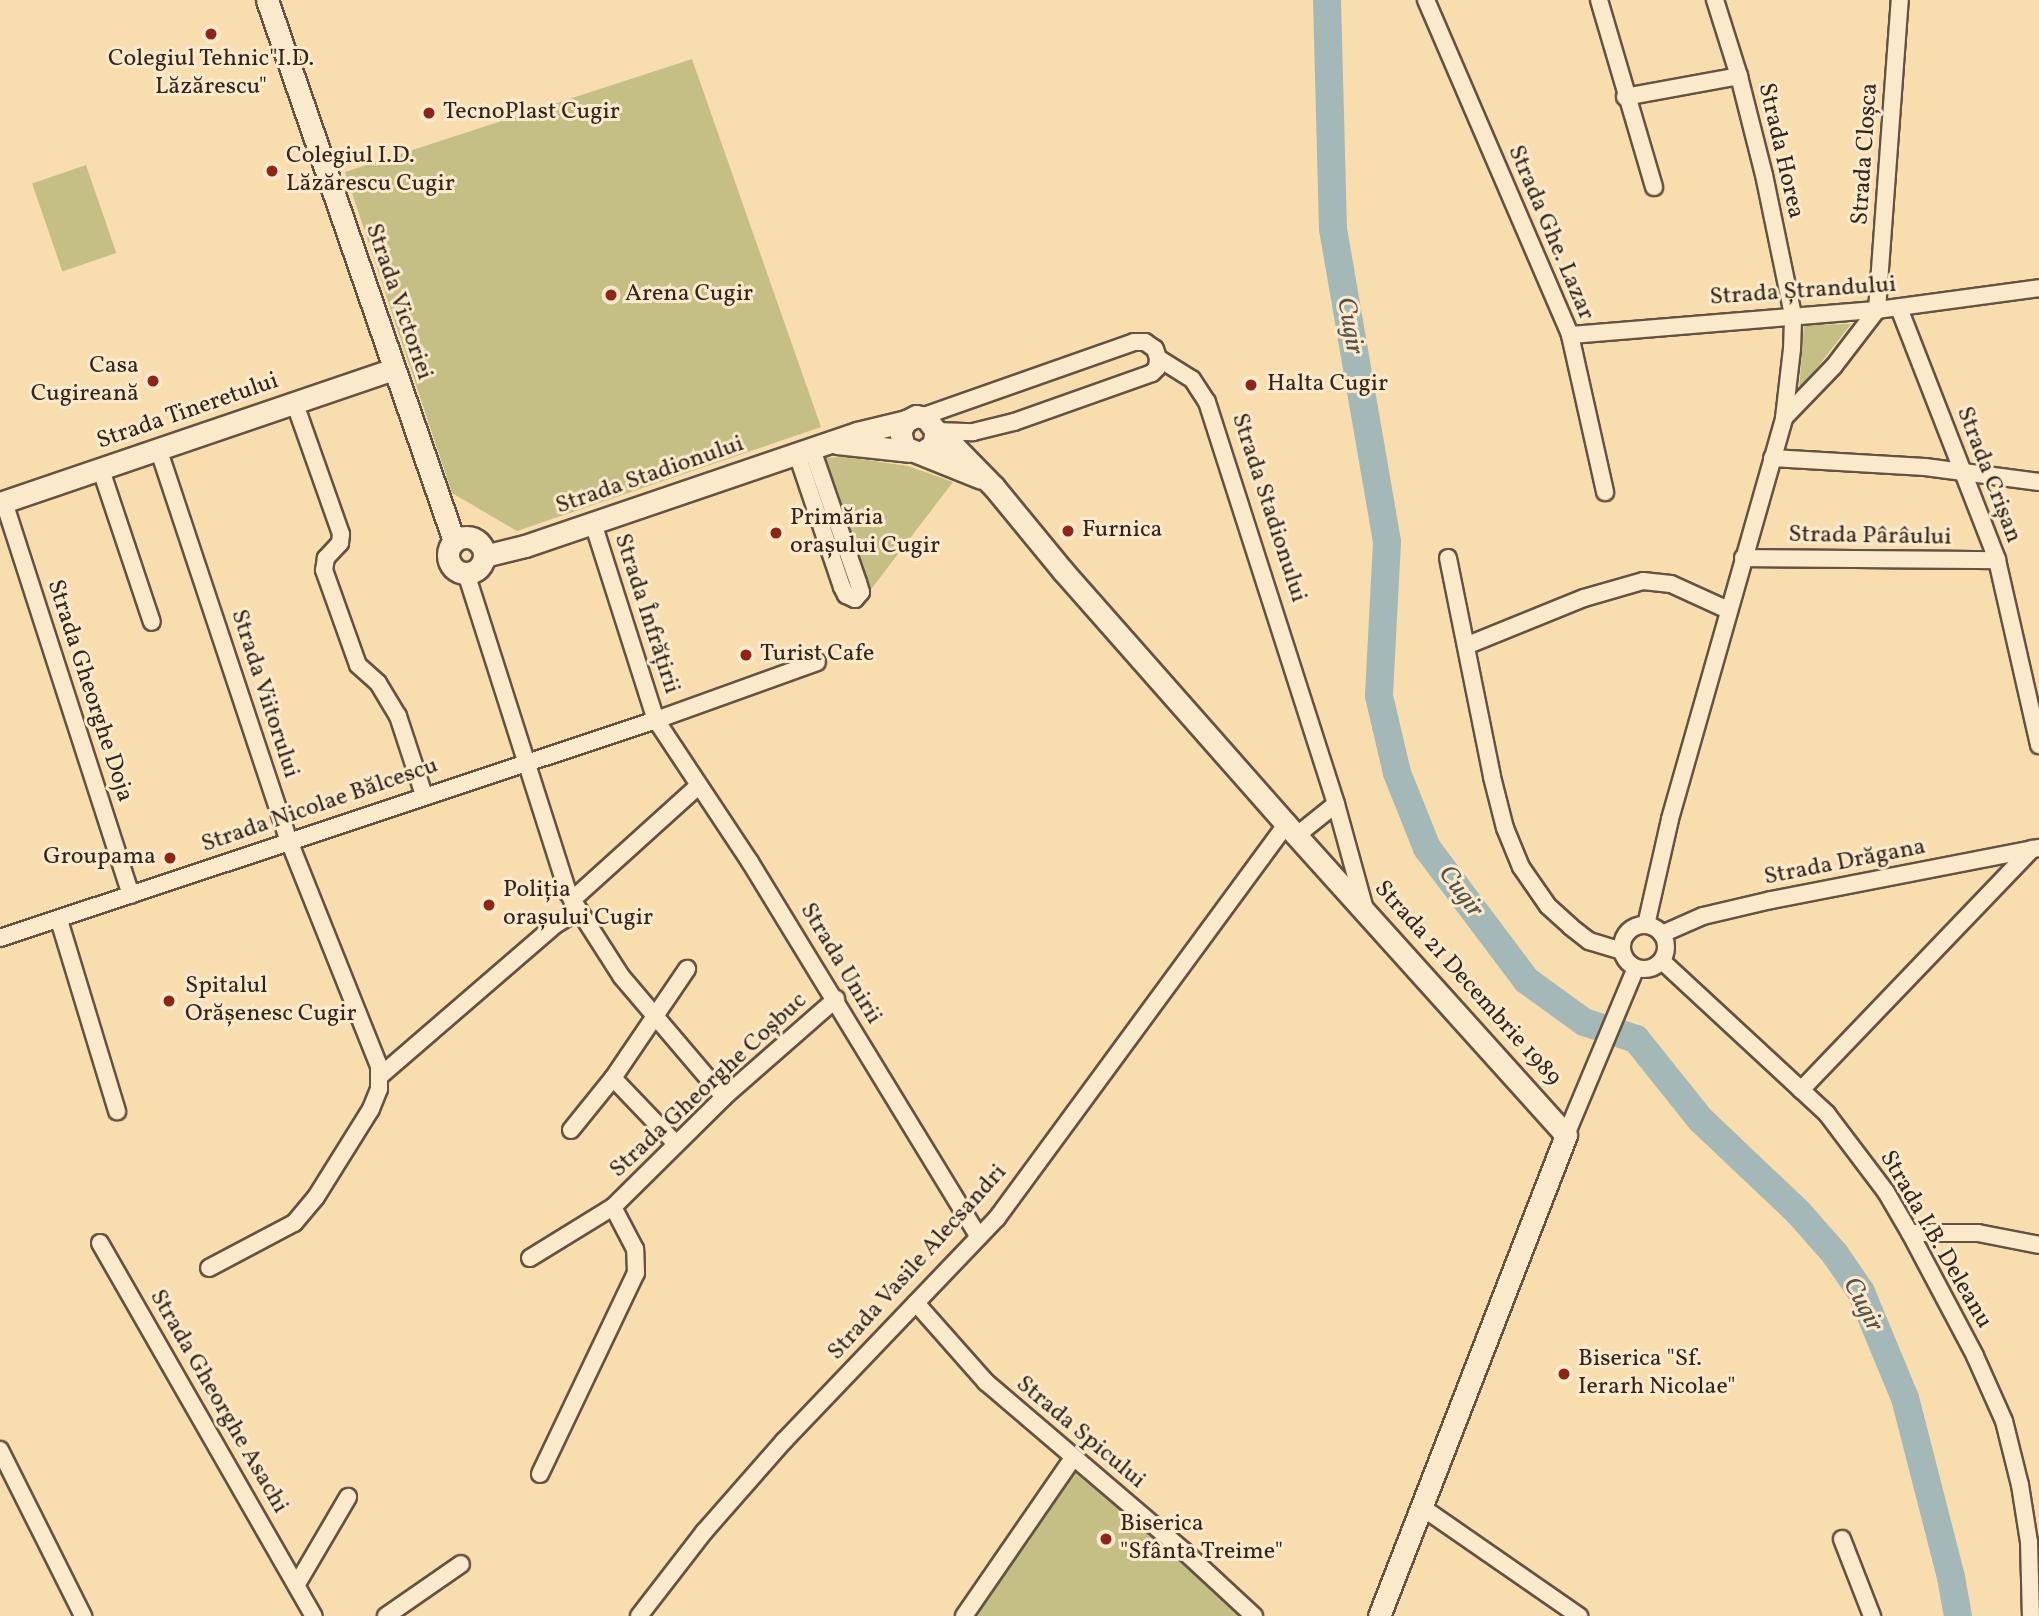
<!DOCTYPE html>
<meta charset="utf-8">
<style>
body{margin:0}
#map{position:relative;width:2039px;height:1616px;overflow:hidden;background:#f8deaf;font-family:Vollkorn,serif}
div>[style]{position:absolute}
.green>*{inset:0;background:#c5bf86;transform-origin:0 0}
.river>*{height:28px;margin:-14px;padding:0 14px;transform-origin:14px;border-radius:14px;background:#a4b9b7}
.roads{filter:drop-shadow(2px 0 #645242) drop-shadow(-2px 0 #645242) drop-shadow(0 2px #645242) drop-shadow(0 -2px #645242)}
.street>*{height:16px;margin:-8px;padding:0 8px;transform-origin:8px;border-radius:8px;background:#faeacb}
.street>.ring{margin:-8px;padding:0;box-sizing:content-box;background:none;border:16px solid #faeacb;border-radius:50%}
.secondary>*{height:21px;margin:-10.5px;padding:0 10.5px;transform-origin:10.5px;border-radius:10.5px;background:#faeacb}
.secondary>.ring{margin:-10.5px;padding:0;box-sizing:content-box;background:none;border:21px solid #faeacb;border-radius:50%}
.dots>*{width:19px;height:19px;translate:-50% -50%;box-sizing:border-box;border:4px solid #faeacb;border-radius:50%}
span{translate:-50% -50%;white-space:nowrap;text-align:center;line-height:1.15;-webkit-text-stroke:6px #faeacb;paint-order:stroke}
.poi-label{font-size:24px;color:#33241d}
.left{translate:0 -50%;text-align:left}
.right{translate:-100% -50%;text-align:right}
.street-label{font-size:24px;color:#33241d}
.water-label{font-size:26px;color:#55514b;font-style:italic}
</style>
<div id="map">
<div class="green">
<div style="clip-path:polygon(692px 59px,821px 427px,517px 531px,452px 493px,345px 172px)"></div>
<div style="left:86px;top:165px;width:93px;height:57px;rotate:71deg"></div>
<div style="clip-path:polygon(1851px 324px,1799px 391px,1804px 325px)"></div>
<div style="clip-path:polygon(846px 457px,908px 466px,953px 482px,869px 592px,821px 458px)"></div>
<div style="clip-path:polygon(1075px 1469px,1159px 1537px,1246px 1616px,975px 1616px)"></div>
</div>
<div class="river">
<div style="left:1327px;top:0;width:229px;rotate:88.5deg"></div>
<div style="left:1333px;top:229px;width:318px;rotate:80.2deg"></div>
<div style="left:1387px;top:542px;width:154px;rotate:93deg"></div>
<div style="left:1379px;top:696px;width:79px;rotate:76.8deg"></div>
<div style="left:1397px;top:773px;width:81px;rotate:68.2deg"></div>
<div style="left:1427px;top:848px;width:165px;rotate:53.1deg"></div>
<div style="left:1526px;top:980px;width:72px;rotate:35.9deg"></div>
<div style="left:1584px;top:1022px;width:55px;rotate:18.1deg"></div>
<div style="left:1636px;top:1039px;width:104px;rotate:51.3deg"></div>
<div style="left:1701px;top:1120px;width:134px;rotate:43.5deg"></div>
<div style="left:1798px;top:1212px;width:56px;rotate:48.6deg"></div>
<div style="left:1835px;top:1254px;width:46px;rotate:55.6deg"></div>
<div style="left:1861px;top:1292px;width:115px;rotate:67.5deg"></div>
<div style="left:1905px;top:1398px;width:185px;rotate:75.6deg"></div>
<div style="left:1951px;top:1577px;width:40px;rotate:80deg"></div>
</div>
<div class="roads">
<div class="street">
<div style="left:1426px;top:0;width:365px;rotate:66.7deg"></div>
<div style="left:1570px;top:335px;width:161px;rotate:77.4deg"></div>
<div style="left:1599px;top:0;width:195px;rotate:73.6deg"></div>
<div style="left:1625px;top:97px;width:116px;rotate:-10.4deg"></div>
<div style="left:1899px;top:308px;width:270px;rotate:68.7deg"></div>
<div style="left:1997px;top:560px;width:190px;rotate:77.2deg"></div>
<div style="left:1570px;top:335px;width:308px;rotate:-4.7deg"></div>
<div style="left:1877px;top:310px;width:163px;rotate:-7.7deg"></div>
<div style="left:1158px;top:358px;width:40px;rotate:32deg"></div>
<div style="left:1192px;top:379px;width:27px;rotate:57deg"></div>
<div style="left:1207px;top:402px;width:422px;rotate:72.2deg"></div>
<div style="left:1336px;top:804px;width:109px;rotate:74.6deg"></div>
<div style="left:295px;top:404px;width:138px;rotate:70.5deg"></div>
<div style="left:341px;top:534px;width:9px;rotate:96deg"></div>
<div style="left:340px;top:543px;width:21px;rotate:133deg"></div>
<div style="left:326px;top:558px;width:12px;rotate:99deg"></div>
<div style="left:324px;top:570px;width:101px;rotate:70.3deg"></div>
<div style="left:358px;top:665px;width:27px;rotate:42deg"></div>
<div style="left:378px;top:683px;width:39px;rotate:59deg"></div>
<div style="left:398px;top:716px;width:83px;rotate:71.8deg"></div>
<div style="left:921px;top:417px;width:226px;rotate:-19.4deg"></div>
<div style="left:1134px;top:342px;width:11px"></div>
<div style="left:1145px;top:342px;width:12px;rotate:35deg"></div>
<div style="left:1155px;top:349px;width:9px;rotate:72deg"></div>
<div style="left:1784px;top:418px;width:72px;rotate:-46.1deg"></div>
<div style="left:1834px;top:366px;width:71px;rotate:-52.5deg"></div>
<div style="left:1877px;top:310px;width:311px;rotate:-85.8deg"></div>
<div style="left:936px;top:431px;width:37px;rotate:2deg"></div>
<div style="left:973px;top:432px;width:42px;rotate:-13.7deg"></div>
<div style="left:1014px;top:422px;width:146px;rotate:-19.5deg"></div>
<div style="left:1152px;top:373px;width:7px;rotate:-45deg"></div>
<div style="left:1157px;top:368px;width:10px;rotate:-84deg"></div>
<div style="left:159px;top:451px;width:411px;rotate:71.6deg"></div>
<div style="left:289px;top:841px;width:242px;rotate:68.2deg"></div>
<div style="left:379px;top:1066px;width:23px;rotate:90deg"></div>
<div style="left:379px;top:1089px;width:22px;rotate:112deg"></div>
<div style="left:371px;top:1109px;width:104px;rotate:122deg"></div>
<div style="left:316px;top:1197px;width:34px;rotate:130deg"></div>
<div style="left:294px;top:1223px;width:96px;rotate:152.1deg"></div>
<div style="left:797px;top:454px;width:140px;rotate:71.3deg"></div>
<div style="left:842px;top:587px;width:9px;rotate:63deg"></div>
<div style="left:846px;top:595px;width:10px;rotate:24deg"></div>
<div style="left:855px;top:599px;width:9px;rotate:-49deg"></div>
<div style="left:861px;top:592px;width:10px;rotate:-107deg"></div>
<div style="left:858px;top:582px;width:141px;rotate:-109.1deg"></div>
<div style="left:1772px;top:458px;width:153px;rotate:3.4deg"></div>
<div style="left:1925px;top:467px;width:115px;rotate:7.5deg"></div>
<div style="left:101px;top:470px;width:160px;rotate:71.5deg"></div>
<div style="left:4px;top:502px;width:413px;rotate:72.1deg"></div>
<div style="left:593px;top:523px;width:207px;rotate:72.3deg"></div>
<div style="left:656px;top:720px;width:170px;rotate:56.5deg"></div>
<div style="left:750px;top:862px;width:439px;rotate:58.6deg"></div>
<div style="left:1448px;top:558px;width:223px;rotate:78.6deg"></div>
<div style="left:1492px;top:777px;width:53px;rotate:75.7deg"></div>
<div style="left:1505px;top:828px;width:42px;rotate:67.7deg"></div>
<div style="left:1521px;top:867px;width:47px;rotate:55.3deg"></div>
<div style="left:1548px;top:906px;width:31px;rotate:42deg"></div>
<div style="left:1571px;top:927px;width:23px;rotate:38deg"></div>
<div style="left:1589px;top:941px;width:34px;rotate:17deg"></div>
<div style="left:1743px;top:558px;width:254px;rotate:0.5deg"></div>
<div style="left:466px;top:573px;width:336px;rotate:72.3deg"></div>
<div style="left:568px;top:893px;width:98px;rotate:57.4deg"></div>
<div style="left:621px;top:976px;width:159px;rotate:49.6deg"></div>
<div style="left:1468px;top:645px;width:125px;rotate:-22.1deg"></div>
<div style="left:1584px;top:598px;width:61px;rotate:-16.1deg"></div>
<div style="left:1643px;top:581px;width:28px;rotate:6deg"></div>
<div style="left:1671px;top:584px;width:63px;rotate:24.5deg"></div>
<div style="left:1296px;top:836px;width:51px;rotate:-38.7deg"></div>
<div style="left:572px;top:900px;width:170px;rotate:-42.1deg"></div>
<div style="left:59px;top:920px;width:200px;rotate:73.1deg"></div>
<div class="ring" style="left:1622px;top:925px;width:28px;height:28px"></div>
<div style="left:1646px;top:925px;width:109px;rotate:-77.2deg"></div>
<div style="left:1670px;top:819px;width:417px;rotate:-74.1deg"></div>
<div style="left:1784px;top:418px;width:69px;rotate:-83.4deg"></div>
<div style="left:1792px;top:349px;width:34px;rotate:-88deg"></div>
<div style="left:1793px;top:315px;width:143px;rotate:-101.7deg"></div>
<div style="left:1764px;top:175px;width:102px;rotate:-104.2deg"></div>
<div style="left:1739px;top:76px;width:80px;rotate:-107.5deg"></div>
<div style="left:1662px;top:934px;width:45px;rotate:-23.7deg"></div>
<div style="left:1703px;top:916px;width:70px;rotate:-13.2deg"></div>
<div style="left:1771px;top:900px;width:273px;rotate:-11deg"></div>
<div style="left:0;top:938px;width:691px;rotate:-18.38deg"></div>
<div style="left:656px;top:720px;width:171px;rotate:-19.8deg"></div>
<div style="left:1662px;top:961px;width:225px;rotate:42.8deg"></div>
<div style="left:1827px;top:1114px;width:98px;rotate:52.9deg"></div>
<div style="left:1886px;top:1192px;width:48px;rotate:59.7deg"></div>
<div style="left:1910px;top:1233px;width:139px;rotate:62.1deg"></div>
<div style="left:1975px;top:1356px;width:71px;rotate:66deg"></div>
<div style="left:2004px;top:1421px;width:66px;rotate:76deg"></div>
<div style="left:2020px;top:1485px;width:58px;rotate:81deg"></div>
<div style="left:2029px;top:1542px;width:74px;rotate:88.5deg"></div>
<div style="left:379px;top:1077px;width:233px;rotate:-40.8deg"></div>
<div style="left:555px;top:925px;width:27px;rotate:-31deg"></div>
<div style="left:613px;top:1078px;width:91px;rotate:46.3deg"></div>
<div style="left:1801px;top:1090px;width:334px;rotate:-46.2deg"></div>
<div style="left:571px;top:1130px;width:67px;rotate:-51.1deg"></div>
<div style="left:613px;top:1078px;width:132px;rotate:-55.8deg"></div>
<div style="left:1566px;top:1135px;width:181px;rotate:-67.3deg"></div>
<div style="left:1910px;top:1233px;width:68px"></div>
<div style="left:1978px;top:1233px;width:62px;rotate:11.1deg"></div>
<div style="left:100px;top:1243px;width:430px;rotate:60.2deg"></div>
<div style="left:530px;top:1258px;width:97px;rotate:-31.6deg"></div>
<div style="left:613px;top:1207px;width:156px;rotate:-44.7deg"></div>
<div style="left:724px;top:1097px;width:149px;rotate:-41.2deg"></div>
<div style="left:916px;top:1303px;width:106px;rotate:48.5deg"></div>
<div style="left:986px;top:1382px;width:262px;rotate:40.5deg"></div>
<div style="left:1185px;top:1552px;width:94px;rotate:42.8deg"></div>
<div style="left:0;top:1450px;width:186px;rotate:63.4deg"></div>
<div style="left:540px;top:1474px;width:223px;rotate:-64.5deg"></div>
<div style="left:636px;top:1273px;width:24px;rotate:-92deg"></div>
<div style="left:635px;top:1249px;width:47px;rotate:-117.6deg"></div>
<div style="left:1423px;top:1508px;width:190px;rotate:34.7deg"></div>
<div style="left:1842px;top:1539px;width:83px;rotate:68.7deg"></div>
<div style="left:297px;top:1584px;width:101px;rotate:-59.6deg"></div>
<div style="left:386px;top:1616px;width:91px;rotate:-34.7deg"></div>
<div style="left:639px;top:1616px;width:106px;rotate:-52.3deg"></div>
<div style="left:704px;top:1532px;width:121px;rotate:-48.7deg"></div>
<div style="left:784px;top:1441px;width:308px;rotate:-46.3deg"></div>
<div style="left:997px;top:1218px;width:489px;rotate:-53.7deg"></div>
<div style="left:964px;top:1616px;width:192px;rotate:-55.4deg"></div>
</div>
<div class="secondary">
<div style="left:267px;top:0;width:572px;rotate:70.93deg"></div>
<div style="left:936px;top:436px;width:22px;rotate:30deg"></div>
<div style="left:955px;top:447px;width:56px;rotate:45.7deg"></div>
<div style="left:994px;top:487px;width:109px;rotate:50.6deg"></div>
<div style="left:1063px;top:571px;width:337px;rotate:48.6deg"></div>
<div style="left:1286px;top:824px;width:418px;rotate:48deg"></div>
<div style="left:1566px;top:1135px;width:516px;rotate:111.24deg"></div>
<div style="left:837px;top:443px;width:72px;rotate:6.3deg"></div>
<div style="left:921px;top:453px;width:14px;rotate:-34deg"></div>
<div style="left:933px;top:445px;width:14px;rotate:-78deg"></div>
<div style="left:936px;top:431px;width:16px;rotate:-128deg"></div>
<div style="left:926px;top:418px;width:10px;rotate:-169deg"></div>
<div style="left:916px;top:416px;width:11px;rotate:153deg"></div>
<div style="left:906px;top:421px;width:12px;rotate:121deg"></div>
<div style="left:900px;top:431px;width:16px;rotate:76deg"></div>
<div style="left:904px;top:447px;width:83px;rotate:21.9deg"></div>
<div style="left:0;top:503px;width:415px;rotate:-18.8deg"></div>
<div class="ring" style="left:448px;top:537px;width:15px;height:15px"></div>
<div style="left:484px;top:556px;width:42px;rotate:-13.7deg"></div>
<div style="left:525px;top:546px;width:351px;rotate:-18.8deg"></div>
<div style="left:857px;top:433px;width:50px;rotate:-13.8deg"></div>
</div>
</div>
<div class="dots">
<div style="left:211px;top:34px;background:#8f2418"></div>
<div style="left:429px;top:113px;background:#8f2418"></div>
<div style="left:272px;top:171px;background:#8f2418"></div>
<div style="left:611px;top:295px;background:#8f2418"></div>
<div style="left:153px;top:381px;background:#8f2418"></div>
<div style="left:1251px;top:385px;background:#8f2418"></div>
<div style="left:1068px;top:531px;background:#8f2418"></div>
<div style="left:776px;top:533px;background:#8f2418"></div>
<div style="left:746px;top:655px;background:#8f2418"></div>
<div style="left:170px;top:858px;background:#8f2418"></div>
<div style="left:489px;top:905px;background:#8f2418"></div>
<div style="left:169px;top:1001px;background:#8f2418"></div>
<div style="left:1564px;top:1374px;background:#8f2418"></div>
<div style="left:1106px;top:1539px;background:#8f2418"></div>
</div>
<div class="poi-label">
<span style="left:211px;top:74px">Colegiul Tehnic"I.D.<br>Lăzărescu"</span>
<span class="left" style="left:443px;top:113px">TecnoPlast Cugir</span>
<span class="left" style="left:286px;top:171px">Colegiul I.D.<br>Lăzărescu Cugir</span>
<span class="left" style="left:625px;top:295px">Arena Cugir</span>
<span class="right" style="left:139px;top:381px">Casa<br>Cugireană</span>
<span class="left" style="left:1267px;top:385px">Halta Cugir</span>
<span class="left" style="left:790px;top:533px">Primăria<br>orașului Cugir</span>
<span class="left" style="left:1082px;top:531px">Furnica</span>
<span class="left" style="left:760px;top:655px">Turist Cafe</span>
<span class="right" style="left:156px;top:858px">Groupama</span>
<span class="left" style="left:503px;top:905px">Poliția<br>orașului Cugir</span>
<span class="left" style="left:185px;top:1001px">Spitalul<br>Orășenesc Cugir</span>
<span class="left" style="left:1578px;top:1374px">Biserica "Sf.<br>Ierarh Nicolae"</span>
<span class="left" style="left:1120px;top:1539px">Biserica<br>"Sfânta Treime"</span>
</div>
<div class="street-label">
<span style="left:1780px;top:151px;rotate:77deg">Strada Horea</span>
<span style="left:1866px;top:154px;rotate:-86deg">Strada Cloșca</span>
<span style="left:1550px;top:233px;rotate:67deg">Strada Ghe. Lazar</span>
<span style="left:1803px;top:292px;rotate:-4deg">Strada Ștrandului</span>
<span style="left:398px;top:302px;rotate:71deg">Strada Victoriei</span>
<span style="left:188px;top:412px;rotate:-19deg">Strada Tineretului</span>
<span style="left:1988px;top:475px;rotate:69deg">Strada Crișan</span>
<span style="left:650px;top:476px;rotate:-19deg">Strada Stadionului</span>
<span style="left:1268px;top:508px;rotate:72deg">Strada Stadionului</span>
<span style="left:1870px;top:537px;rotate:1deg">Strada Pârâului</span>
<span style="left:646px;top:614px;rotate:72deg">Strada Înfrățirii</span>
<span style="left:89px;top:691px;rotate:72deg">Strada Gheorghe Doja</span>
<span style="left:264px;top:694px;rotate:72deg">Strada Viitorului</span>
<span style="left:320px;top:806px;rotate:-19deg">Strada Nicolae Bălcescu</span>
<span style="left:1845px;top:863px;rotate:-11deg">Strada Drăgana</span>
<span style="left:840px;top:964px;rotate:59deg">Strada Unirii</span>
<span style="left:1467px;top:984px;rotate:48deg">Strada 21 Decembrie 1989</span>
<span style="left:709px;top:1086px;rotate:-43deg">Strada Gheorghe Coșbuc</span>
<span style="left:1935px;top:1240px;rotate:60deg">Strada I.B. Deleanu</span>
<span style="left:918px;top:1263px;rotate:-48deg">Strada Vasile Alecsandri</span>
<span style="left:218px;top:1402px;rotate:60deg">Strada Gheorghe Asachi</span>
<span style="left:1080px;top:1433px;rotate:40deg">Strada Spicului</span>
</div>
<div class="water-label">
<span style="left:1349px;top:326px;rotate:80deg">Cugir</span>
<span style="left:1460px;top:892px;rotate:53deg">Cugir</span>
<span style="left:1862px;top:1305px;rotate:62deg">Cugir</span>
</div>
</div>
